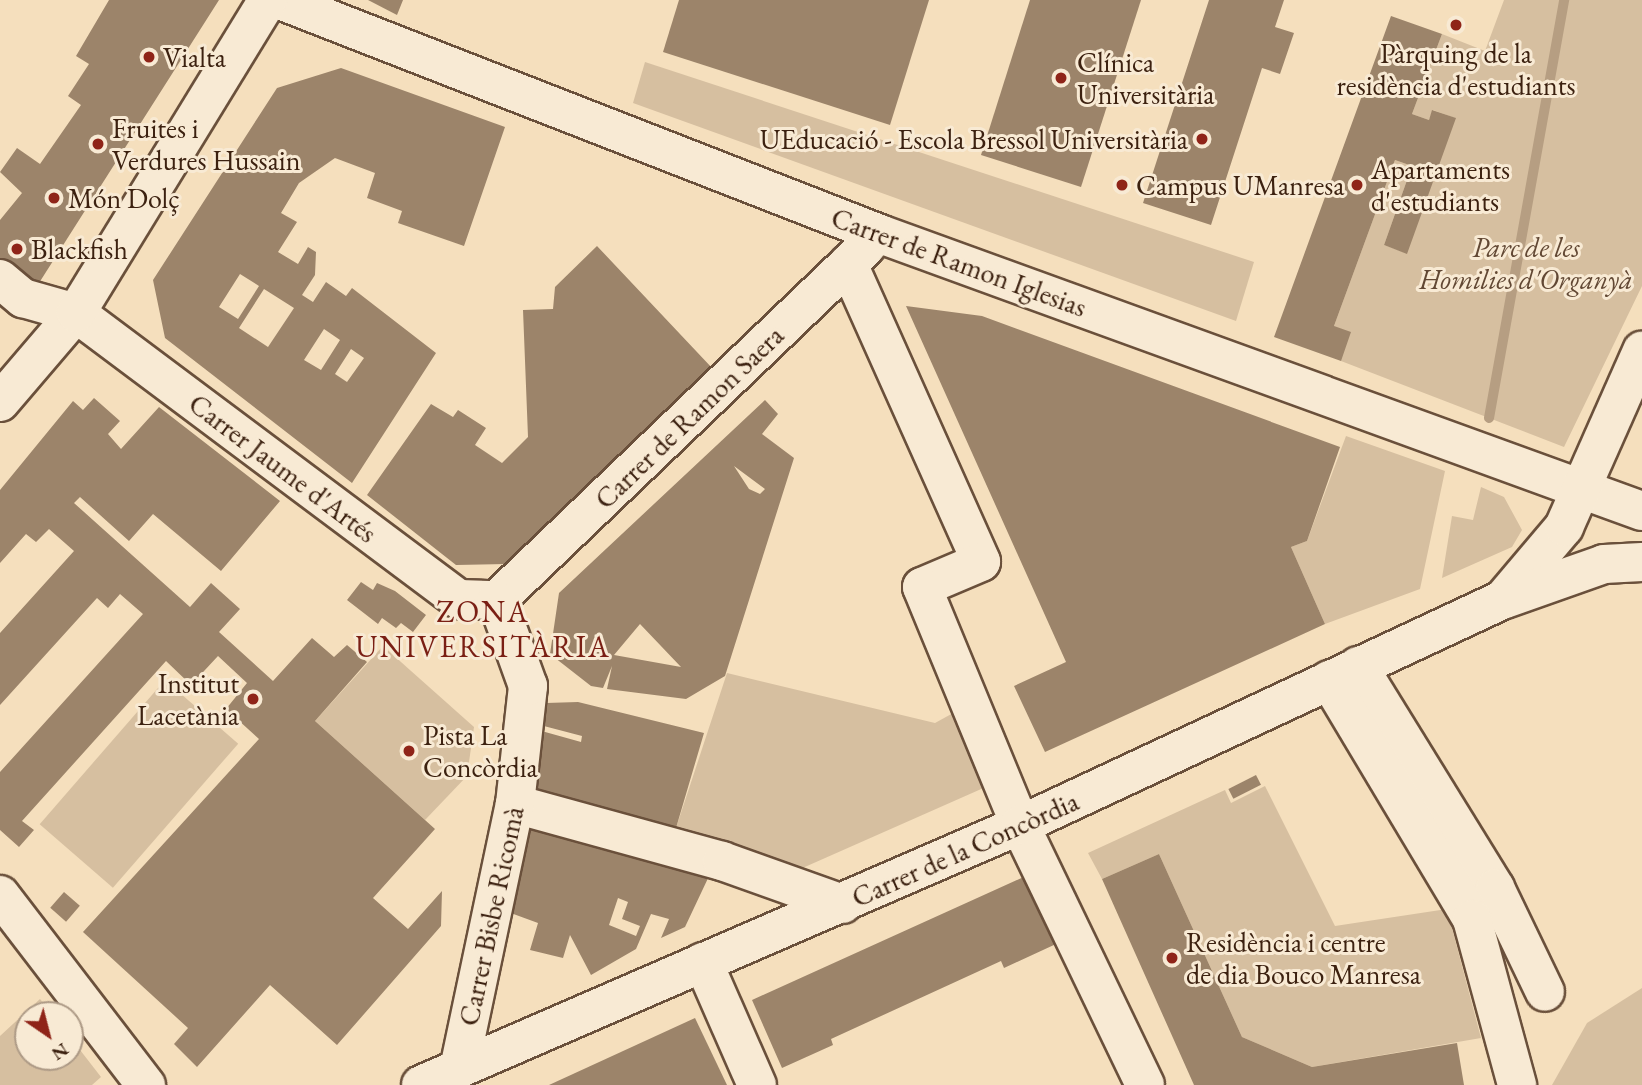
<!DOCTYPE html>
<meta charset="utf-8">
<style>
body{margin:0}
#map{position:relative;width:1642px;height:1085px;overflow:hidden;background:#f5dfbd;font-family:"EB Garamond",serif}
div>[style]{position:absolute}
.green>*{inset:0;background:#d6bfa0;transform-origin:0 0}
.stream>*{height:10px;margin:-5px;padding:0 5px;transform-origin:5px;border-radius:5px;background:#b69e82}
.building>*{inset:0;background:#9c846a;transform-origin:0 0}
.roads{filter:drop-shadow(2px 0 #6a503b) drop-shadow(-2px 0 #6a503b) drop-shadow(0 2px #6a503b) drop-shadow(0 -2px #6a503b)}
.minor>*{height:38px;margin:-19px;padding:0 19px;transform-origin:19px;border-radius:19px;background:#f8ead4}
.dots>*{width:19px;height:19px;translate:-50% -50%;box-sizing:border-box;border:4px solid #f8ead4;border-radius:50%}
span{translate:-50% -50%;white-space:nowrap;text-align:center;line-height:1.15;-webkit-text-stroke:6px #f8ead4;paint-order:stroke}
.poi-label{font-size:28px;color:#3c2110}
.left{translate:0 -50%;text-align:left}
.right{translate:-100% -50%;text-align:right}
.park-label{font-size:28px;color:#624834;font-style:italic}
.street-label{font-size:28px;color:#3c2110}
.neighbourhood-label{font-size:30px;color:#7a1f14;letter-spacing:2px}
.north{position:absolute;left:14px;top:1001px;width:70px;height:70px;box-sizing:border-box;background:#f8ead4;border:2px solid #ad9a86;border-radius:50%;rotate:145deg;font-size:19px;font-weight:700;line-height:28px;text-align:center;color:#3c2110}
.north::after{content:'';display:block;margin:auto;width:24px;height:32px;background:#8f2418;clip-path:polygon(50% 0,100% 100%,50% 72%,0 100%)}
</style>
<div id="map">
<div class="green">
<div style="clip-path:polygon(1504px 0,1642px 0,1642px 286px,1564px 447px,1341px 361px,1334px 326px,1395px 160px,1412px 166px,1384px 245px,1406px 253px,1455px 118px,1433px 110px,1429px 120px,1412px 114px,1442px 34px,1485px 51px)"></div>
<div style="clip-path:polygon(645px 62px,1254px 262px,1236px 321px,633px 103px)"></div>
<div style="clip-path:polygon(1346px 436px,1445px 471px,1420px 589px,1325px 624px,1291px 547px,1307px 541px)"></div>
<div style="clip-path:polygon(1481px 487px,1504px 497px,1522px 530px,1512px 547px,1442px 578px,1452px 516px,1473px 520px)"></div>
<div style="clip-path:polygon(383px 646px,474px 727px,467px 776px,425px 820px,315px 721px)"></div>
<div style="clip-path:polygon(727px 673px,935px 723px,955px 712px,988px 786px,798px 870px,676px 828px)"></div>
<div style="left:165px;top:680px;width:97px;height:191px;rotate:41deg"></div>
<div style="clip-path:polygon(1265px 786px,1335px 926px,1447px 909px,1481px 1038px,1312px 1067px,1242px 1037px,1159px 854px,1102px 879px,1088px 853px,1225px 790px,1231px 803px)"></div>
<div style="clip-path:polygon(1642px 988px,1642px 1085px,1552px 1085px,1587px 1023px)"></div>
<div style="clip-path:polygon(40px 999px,53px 1015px,28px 1015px,28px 1057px,70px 1057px,70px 1037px,101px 1077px,92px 1085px,0 1085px,0 1036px)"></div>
</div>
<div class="stream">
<div style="left:1489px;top:418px;width:425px;rotate:-79.8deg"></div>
</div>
<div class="building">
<div style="clip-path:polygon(109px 0,219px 0,39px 283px,0 259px,0 220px,22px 193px,0 172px,17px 148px,40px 164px,81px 105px,68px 96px,89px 64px,76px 56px)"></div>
<div style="clip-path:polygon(368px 0,403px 0,397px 15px)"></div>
<div style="clip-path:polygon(679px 0,929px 0,890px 125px,663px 52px)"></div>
<div style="clip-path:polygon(1030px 0,1141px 0,1081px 187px,981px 155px)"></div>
<div style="clip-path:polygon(1209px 0,1284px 0,1275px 27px,1294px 33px,1280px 74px,1262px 68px,1211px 225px,1143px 203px)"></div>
<div style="clip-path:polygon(1391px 16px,1442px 34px,1412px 114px,1429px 120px,1432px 110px,1456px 118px,1407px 254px,1384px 245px,1412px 166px,1395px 160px,1334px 326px,1351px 332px,1341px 361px,1274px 337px)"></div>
<div style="clip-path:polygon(evenodd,341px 68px,505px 127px,464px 246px,398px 223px,402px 211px,367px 198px,375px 173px,335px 158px,299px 183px,281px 213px,297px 222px,278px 252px,298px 264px,308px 247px,316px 252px,315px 275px,302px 295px,313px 302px,326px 282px,346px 296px,352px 288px,436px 353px,352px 483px,165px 338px,153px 280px,277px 88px,341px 68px,240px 274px,259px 286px,238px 319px,219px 307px,240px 274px,341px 68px,264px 289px,294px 308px,268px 347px,239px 328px,264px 289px,341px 68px,324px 329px,340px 340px,321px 370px,304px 360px,324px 329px,341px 68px,351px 349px,364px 358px,347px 382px,335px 374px,351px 349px)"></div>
<div style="clip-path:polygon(597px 246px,713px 369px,506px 564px,456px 565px,367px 495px,431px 404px,453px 417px,458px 410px,486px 428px,475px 445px,502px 463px,528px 437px,523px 310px,553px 309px,555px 287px)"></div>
<div style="clip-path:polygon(906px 306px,982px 316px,1340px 447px,1307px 541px,1291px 547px,1325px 624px,1045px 752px,1014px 686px,1066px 662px)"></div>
<div style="clip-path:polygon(94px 398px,120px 421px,108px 434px,121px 449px,159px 407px,280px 501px,221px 571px,153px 514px,129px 541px,80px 497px,74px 503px,190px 607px,211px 583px,240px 609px,219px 632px,273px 681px,312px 638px,334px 657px,347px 645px,367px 662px,315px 721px,435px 829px,373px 898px,408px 929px,442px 891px,441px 926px,337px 1045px,270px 985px,197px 1067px,174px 1044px,188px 1028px,83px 932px,259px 739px,226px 709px,247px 683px,218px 656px,191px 685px,166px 661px,22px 821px,34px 830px,19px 847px,0 830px,0 772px,143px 614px,120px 594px,108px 608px,97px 598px,0 705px,0 633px,74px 551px,49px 529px,36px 542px,26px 534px,0 563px,0 490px,73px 401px,83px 410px)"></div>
<div style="clip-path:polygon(evenodd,765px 400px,778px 414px,762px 434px,794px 458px,725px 676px,686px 699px,607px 689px,612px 666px,603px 688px,591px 686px,550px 654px,559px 593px,765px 400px,734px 466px,765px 489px,760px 494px,749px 489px,734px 466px,765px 400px,640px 624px,681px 667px,614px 655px,640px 624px)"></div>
<div style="clip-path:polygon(361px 582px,373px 590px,377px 583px,395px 591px,426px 615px,413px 632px,401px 623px,396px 628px,382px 618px,378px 624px,347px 600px)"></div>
<div style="clip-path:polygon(578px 702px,704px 733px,676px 828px,530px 787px,538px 730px,581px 742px,582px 736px,540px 725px,546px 703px)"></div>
<div style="left:1256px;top:775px;width:11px;height:31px;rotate:63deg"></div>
<div style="clip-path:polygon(evenodd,524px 825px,710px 874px,685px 927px,661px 938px,669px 919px,651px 914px,636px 949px,591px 975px,570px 935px,563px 958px,530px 950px,538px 923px,508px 912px,524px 825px,618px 898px,628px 902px,622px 919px,640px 926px,636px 936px,609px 925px,618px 898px)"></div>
<div style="clip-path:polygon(1159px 854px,1242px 1037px,1312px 1067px,1457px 1043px,1464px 1085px,1194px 1085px,1102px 879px)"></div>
<div style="clip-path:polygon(1026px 876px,1056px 944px,1004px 968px,1001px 961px,831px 1039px,833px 1045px,782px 1068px,752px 1000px)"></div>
<div style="left:64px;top:892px;width:21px;height:21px;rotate:41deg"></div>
<div style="clip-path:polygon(695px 1018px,727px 1085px,549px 1085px)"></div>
</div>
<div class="roads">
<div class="minor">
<div style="left:280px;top:0;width:644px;rotate:21.31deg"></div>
<div style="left:880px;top:234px;width:811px;rotate:19.98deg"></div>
<div style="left:848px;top:264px;width:326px;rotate:65.9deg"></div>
<div style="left:981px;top:562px;width:64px;rotate:157deg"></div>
<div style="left:922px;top:587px;width:257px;rotate:67.6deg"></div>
<div style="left:1020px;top:825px;width:288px;rotate:64.3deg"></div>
<div style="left:0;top:279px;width:30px;rotate:40deg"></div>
<div style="left:23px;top:298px;width:55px;rotate:15.8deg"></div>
<div style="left:76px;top:313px;width:478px;rotate:36.8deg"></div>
<div style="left:459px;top:599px;width:38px;rotate:2deg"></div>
<div style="left:0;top:402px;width:117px;rotate:-49.5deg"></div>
<div style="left:76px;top:313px;width:367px;rotate:-58.5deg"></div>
<div style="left:1504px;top:598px;width:93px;rotate:-49.8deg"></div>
<div style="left:1564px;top:527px;width:193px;rotate:-66.1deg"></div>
<div style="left:497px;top:600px;width:511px;rotate:-43.73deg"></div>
<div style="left:1358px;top:666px;width:261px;rotate:58.3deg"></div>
<div style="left:1495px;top:888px;width:115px;rotate:64.3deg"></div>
<div style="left:1329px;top:680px;width:279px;rotate:59.1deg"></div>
<div style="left:1472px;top:919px;width:172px;rotate:74.8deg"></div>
<div style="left:515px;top:804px;width:215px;rotate:15.4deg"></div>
<div style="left:722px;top:861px;width:128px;rotate:19.6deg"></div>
<div style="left:0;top:895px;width:240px;rotate:52.5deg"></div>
<div style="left:703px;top:962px;width:134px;rotate:66.3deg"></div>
<div style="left:459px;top:1069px;width:271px;rotate:-78.1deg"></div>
<div style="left:515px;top:804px;width:119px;rotate:-83.7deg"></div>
<div style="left:528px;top:686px;width:91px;rotate:-109.8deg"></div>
<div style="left:421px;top:1085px;width:653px;rotate:-23.46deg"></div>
<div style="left:1020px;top:825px;width:532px;rotate:-25.02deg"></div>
<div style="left:1502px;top:600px;width:108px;rotate:-19.4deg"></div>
<div style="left:1604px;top:564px;width:38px;rotate:-3deg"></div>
</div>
</div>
<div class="dots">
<div style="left:1456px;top:25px;background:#8f2418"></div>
<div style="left:149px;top:57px;background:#8f2418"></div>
<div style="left:1061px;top:78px;background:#8f2418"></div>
<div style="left:1202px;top:139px;background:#8f2418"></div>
<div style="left:98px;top:144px;background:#8f2418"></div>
<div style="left:1122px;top:185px;background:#8f2418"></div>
<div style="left:1357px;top:185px;background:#8f2418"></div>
<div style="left:54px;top:198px;background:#8f2418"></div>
<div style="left:17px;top:249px;background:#8f2418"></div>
<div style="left:253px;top:699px;background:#8f2418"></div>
<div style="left:409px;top:751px;background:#8f2418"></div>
<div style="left:1172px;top:958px;background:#8f2418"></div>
</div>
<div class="poi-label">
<span style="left:1456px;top:69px">Pàrquing de la<br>residència d'estudiants</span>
<span class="left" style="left:163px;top:57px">Vialta</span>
<span class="left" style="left:1077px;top:78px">Clínica<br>Universitària</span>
<span class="left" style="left:112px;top:144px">Fruites i<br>Verdures Hussain</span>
<span class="right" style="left:1188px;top:139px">UEducació - Escola Bressol Universitària</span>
<span class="left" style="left:1371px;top:185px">Apartaments<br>d'estudiants</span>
<span class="left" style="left:1136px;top:185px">Campus UManresa</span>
<span class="left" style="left:68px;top:198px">Món Dolç</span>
<span class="left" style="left:31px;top:249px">Blackfish</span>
<span class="right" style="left:239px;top:699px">Institut<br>Lacetània</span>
<span class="left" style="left:423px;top:751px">Pista La<br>Concòrdia</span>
<span class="left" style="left:1186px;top:958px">Residència i centre<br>de dia Bouco Manresa</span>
</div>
<div class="park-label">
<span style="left:1526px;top:263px">Parc de les<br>Homilies d'Organyà</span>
</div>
<div class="street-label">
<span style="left:959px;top:262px;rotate:20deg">Carrer de Ramon Iglesias</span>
<span style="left:689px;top:417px;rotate:-44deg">Carrer de Ramon Saera</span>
<span style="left:283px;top:468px;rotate:37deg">Carrer Jaume d'Artés</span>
<span style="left:965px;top:849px;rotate:-24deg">Carrer de la Concòrdia</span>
<span style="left:491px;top:916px;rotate:-78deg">Carrer Bisbe Ricomà</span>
</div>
<div class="neighbourhood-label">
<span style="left:483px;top:629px">ZONA<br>UNIVERSITÀRIA</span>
</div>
<div class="north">N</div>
</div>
